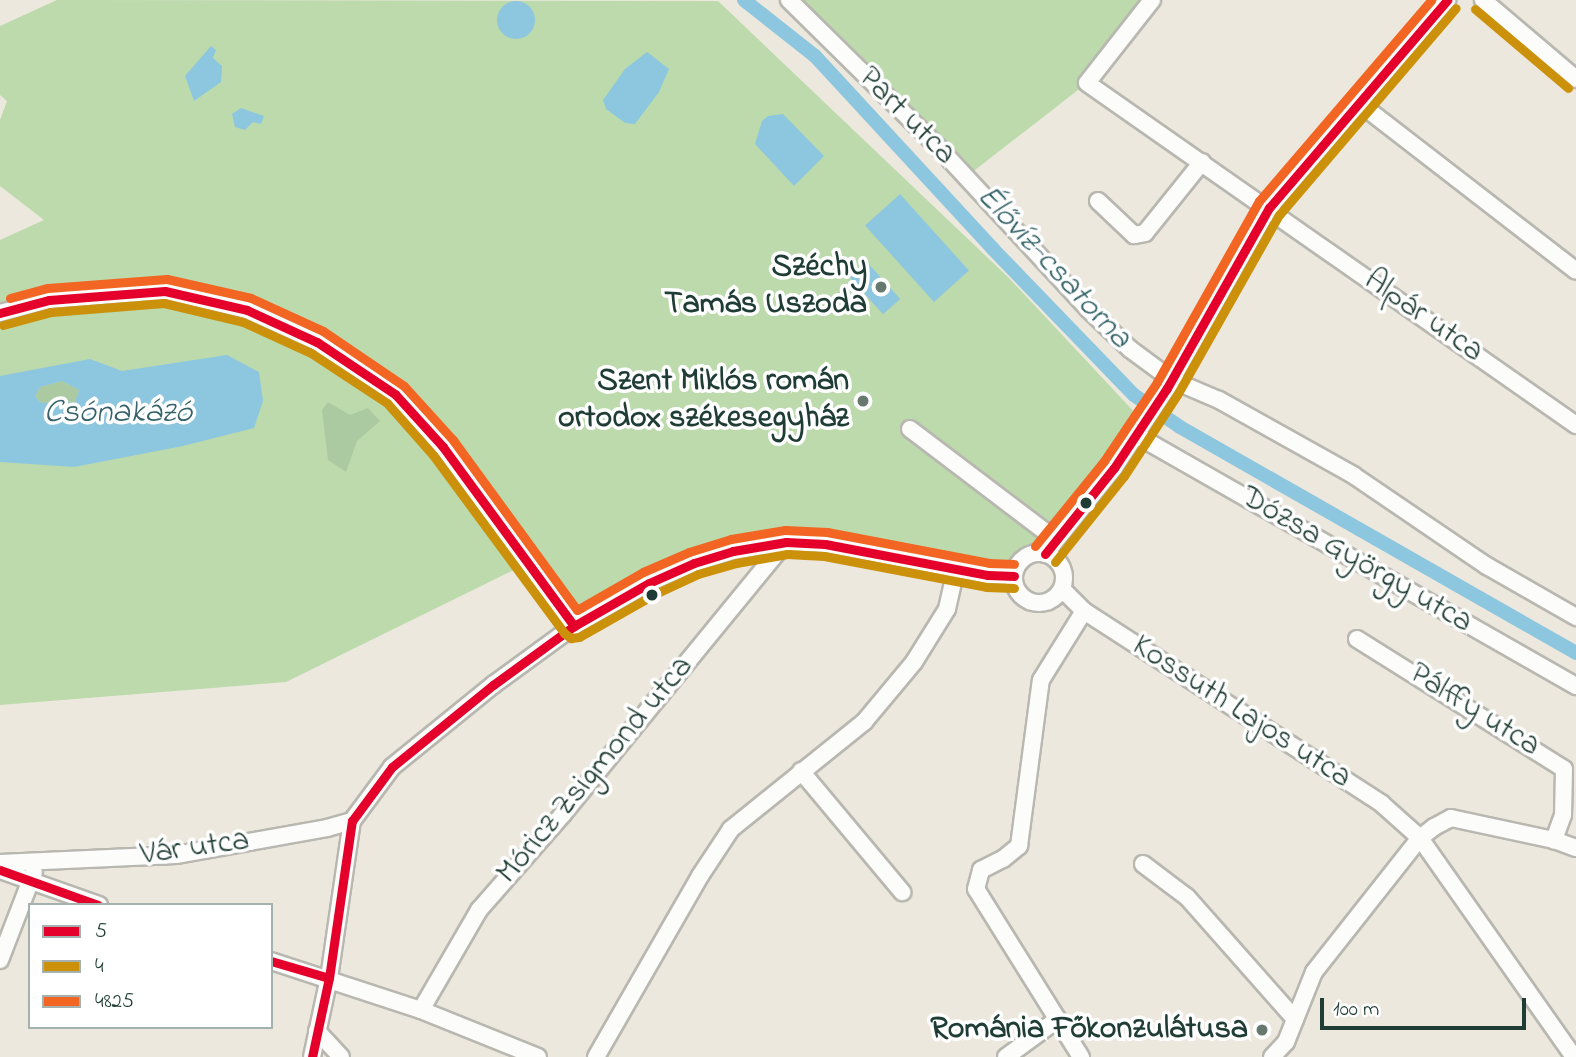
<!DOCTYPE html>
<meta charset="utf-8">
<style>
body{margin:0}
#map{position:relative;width:1576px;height:1057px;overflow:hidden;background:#ede8dd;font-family:"Indie Flower",sans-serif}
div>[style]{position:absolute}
.green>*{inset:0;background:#bcdaac}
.forest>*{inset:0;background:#accaa2}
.water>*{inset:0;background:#8dc6df;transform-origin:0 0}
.round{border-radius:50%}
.canal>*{height:14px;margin:-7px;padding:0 7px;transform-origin:7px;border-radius:7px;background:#8dc6df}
.roads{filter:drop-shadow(2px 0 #b8b7b0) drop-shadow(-2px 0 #b8b7b0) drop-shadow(0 2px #b8b7b0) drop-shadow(0 -2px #b8b7b0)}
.minor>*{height:16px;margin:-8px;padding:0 8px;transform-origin:8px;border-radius:8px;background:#fcfcfa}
.minor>.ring{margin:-8px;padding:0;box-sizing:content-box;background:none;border:16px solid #fcfcfa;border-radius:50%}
.bus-1>*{height:9px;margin:-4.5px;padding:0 4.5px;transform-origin:4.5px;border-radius:4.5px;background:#e4002b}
.bus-2>*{height:9px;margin:-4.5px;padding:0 4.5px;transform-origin:4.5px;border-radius:4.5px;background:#cc910a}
.bus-3>*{height:9px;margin:-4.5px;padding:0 4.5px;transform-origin:4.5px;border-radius:4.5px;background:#f26522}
.dots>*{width:19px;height:19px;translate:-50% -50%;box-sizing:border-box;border:4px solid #fff;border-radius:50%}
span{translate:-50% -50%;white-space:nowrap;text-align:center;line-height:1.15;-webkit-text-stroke:7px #fff;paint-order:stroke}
.street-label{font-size:32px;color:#1f3d34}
.poi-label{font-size:32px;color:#1f3d34;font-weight:700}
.right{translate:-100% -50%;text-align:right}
.water-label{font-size:33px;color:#346268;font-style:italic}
.legend{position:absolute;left:28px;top:903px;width:245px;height:126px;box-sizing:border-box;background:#fff;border:2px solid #a5b1ae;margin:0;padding:9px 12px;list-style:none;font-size:21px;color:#1f3d34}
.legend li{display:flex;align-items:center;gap:14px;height:35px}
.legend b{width:35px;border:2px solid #a5b1ae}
.scale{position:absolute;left:1320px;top:998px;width:206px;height:32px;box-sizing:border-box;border:4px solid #1f3d34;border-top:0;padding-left:9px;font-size:21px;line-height:24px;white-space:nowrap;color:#1f3d34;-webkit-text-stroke:5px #fff;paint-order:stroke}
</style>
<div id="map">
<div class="green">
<div style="clip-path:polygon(57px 0,718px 1px,1009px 278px,1138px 416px,1114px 468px,1045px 554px,1037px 553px,1021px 560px,1014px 576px,825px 544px,733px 551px,574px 626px,526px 564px,286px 682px,0 705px,0 240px,44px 220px,0 186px,0 120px,7px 101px,0 95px,0 26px)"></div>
<div style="clip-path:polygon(789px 0,1152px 0,1087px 83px,966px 177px)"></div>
</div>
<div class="forest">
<div style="clip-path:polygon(62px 381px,79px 390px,75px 402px,41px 403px,35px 396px,40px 387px)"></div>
<div style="clip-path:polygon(328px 402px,350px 415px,368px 408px,380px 421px,357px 441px,346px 472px,328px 460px,322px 410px)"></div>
</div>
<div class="water">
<div class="round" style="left:497px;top:1px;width:38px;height:38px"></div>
<div style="clip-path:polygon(211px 46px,216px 50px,213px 58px,222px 66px,221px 82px,194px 101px,185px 76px)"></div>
<div style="clip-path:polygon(647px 52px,669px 69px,659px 92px,635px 124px,625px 123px,606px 109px,603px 100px,625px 69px)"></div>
<div style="clip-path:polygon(241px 108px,264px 116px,261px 124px,253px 122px,245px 130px,235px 127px,232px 114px)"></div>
<div style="clip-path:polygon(783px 114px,824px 156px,794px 186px,755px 144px,762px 121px,768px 116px)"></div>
<div style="left:900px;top:194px;width:103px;height:47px;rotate:48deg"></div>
<div style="left:866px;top:261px;width:51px;height:23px;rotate:48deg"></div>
<div style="clip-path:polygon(evenodd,227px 355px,259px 372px,263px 401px,254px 428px,183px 446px,74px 467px,0 462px,0 376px,90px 359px,122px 371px,227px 355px,62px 381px,79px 390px,75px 402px,41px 403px,35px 396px,40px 387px,62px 381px)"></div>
</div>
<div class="canal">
<div style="left:744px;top:0;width:90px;rotate:38.3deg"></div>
<div style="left:815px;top:56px;width:263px;rotate:47.3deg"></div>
<div style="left:993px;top:249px;width:203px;rotate:46deg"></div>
<div style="left:1134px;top:395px;width:56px;rotate:34.8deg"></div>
<div style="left:1180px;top:427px;width:456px;rotate:29.7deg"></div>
</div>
<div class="roads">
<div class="minor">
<div style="left:789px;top:0;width:214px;rotate:44.6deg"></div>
<div style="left:941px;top:150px;width:217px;rotate:47.2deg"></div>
<div style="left:1088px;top:309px;width:58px;rotate:43.6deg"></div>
<div style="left:1130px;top:349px;width:52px;rotate:36.4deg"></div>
<div style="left:1172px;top:380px;width:51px;rotate:23.1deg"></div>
<div style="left:1219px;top:400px;width:154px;rotate:29.2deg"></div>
<div style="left:1353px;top:475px;width:162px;rotate:34.2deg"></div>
<div style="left:1487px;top:566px;width:103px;rotate:29.8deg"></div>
<div style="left:1152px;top:0;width:105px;rotate:128.1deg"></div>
<div style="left:1087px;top:83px;width:597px;rotate:34.97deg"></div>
<div style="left:1483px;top:0;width:122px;rotate:40.3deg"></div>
<div style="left:1359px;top:103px;width:274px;rotate:37.7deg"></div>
<div style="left:1098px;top:201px;width:50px;rotate:43.4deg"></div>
<div style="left:1134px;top:235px;width:11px;rotate:-10deg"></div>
<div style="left:1145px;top:233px;width:91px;rotate:-51.2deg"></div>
<div style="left:0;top:313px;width:51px;rotate:-14.9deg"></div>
<div style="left:49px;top:300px;width:116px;rotate:-4.4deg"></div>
<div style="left:165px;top:291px;width:84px;rotate:13deg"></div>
<div style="left:247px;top:310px;width:77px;rotate:24.6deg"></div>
<div style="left:317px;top:342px;width:94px;rotate:33.7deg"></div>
<div style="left:395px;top:394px;width:72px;rotate:47.8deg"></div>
<div style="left:443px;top:447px;width:222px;rotate:53.8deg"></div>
<div style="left:910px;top:429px;width:183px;rotate:37.2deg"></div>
<div style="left:1136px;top:435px;width:507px;rotate:29.7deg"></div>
<div class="ring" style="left:1014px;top:553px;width:34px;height:34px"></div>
<div style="left:1045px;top:554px;width:110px;rotate:-51.3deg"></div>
<div style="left:1114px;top:468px;width:96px;rotate:-56.5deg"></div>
<div style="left:1167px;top:388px;width:207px;rotate:-60.5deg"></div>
<div style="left:1269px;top:208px;width:274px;rotate:-49.4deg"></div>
<div style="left:1062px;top:589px;width:31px;rotate:45deg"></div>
<div style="left:1084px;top:611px;width:355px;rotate:32.9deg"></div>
<div style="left:1382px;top:804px;width:51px;rotate:41.8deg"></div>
<div style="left:1420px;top:838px;width:268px;rotate:54.9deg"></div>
<div style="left:1357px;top:639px;width:244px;rotate:32.1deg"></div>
<div style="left:1564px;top:769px;width:46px;rotate:91.2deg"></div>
<div style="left:1563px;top:815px;width:27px;rotate:110deg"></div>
<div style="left:801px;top:771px;width:158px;rotate:50.1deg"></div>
<div style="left:0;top:863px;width:176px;rotate:-2.6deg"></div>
<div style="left:176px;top:855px;width:153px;rotate:-10.1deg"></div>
<div style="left:327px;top:828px;width:26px;rotate:-16deg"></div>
<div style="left:1143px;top:864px;width:55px;rotate:36.9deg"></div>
<div style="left:1187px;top:897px;width:163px;rotate:48.5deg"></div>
<div style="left:0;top:870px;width:105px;rotate:19.5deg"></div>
<div style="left:0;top:960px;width:94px;rotate:-68.9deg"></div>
<div style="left:271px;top:961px;width:158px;rotate:18.1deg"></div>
<div style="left:421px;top:1010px;width:126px;rotate:21.9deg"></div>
<div style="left:421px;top:1010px;width:116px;rotate:-59.9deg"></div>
<div style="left:479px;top:910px;width:128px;rotate:-48.8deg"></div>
<div style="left:563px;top:814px;width:352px;rotate:-50.7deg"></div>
<div style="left:317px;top:1031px;width:35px;rotate:47deg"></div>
<div style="left:312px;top:1057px;width:81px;rotate:-77.9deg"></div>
<div style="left:329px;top:978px;width:159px;rotate:-81.7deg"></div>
<div style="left:352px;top:821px;width:67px;rotate:-53.5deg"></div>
<div style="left:392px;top:767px;width:130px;rotate:-39.1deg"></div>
<div style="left:493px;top:685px;width:100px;rotate:-36.1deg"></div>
<div style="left:574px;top:626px;width:86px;rotate:-29.8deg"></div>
<div style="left:649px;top:583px;width:49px;rotate:-24deg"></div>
<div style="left:694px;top:563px;width:41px;rotate:-17.1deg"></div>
<div style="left:733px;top:551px;width:54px;rotate:-9.6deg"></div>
<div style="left:786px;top:542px;width:39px;rotate:3deg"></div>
<div style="left:825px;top:544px;width:166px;rotate:10.8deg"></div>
<div style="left:988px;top:575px;width:26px;rotate:2deg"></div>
<div style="left:596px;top:1057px;width:209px;rotate:-60.1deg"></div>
<div style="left:700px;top:876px;width:56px;rotate:-56.6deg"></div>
<div style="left:731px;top:829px;width:171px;rotate:-38.8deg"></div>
<div style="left:864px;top:722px;width:78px;rotate:-50.2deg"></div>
<div style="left:914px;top:662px;width:62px;rotate:-58.1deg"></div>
<div style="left:947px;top:609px;width:41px;rotate:-77.3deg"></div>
<div style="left:1006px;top:1057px;width:64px;rotate:-36.2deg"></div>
<div style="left:1081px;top:1057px;width:198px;rotate:-122deg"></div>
<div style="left:976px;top:889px;width:20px;rotate:-75deg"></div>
<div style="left:981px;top:870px;width:25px;rotate:-27deg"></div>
<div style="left:1003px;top:859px;width:21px;rotate:-39deg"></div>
<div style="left:1019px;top:846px;width:167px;rotate:-82.5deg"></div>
<div style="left:1041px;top:680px;width:81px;rotate:-58.1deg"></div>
<div style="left:1272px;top:1057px;width:21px;rotate:-47deg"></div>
<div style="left:1286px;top:1042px;width:75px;rotate:-68.2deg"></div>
<div style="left:1314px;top:972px;width:171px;rotate:-51.7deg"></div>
<div style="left:1420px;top:838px;width:18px;rotate:-38deg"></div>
<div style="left:1434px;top:827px;width:19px;rotate:-28deg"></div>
<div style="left:1451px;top:818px;width:105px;rotate:12.1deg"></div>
<div style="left:1554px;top:840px;width:23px;rotate:20deg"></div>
</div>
</div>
<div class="bus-1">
<div style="left:0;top:313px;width:51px;rotate:-14.9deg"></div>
<div style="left:49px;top:300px;width:116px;rotate:-4.4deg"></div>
<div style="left:165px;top:291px;width:84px;rotate:13deg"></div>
<div style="left:247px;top:310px;width:77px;rotate:24.6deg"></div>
<div style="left:317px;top:342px;width:94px;rotate:33.7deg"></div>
<div style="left:395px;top:394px;width:72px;rotate:47.8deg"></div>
<div style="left:443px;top:447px;width:222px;rotate:53.8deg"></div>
<div style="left:1045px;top:554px;width:110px;rotate:-51.3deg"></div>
<div style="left:1114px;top:468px;width:96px;rotate:-56.5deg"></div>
<div style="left:1167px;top:388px;width:207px;rotate:-60.5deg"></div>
<div style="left:1269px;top:208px;width:274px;rotate:-49.4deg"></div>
<div style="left:0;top:870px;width:104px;rotate:19.7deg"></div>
<div style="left:271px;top:961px;width:60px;rotate:16.3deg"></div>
<div style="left:312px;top:1057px;width:81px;rotate:-77.9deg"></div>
<div style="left:329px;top:978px;width:159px;rotate:-81.7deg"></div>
<div style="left:352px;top:821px;width:67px;rotate:-53.5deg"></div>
<div style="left:392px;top:767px;width:130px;rotate:-39.1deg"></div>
<div style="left:493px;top:685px;width:100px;rotate:-36.1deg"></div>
<div style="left:574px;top:626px;width:86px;rotate:-29.8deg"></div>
<div style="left:649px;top:583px;width:49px;rotate:-24deg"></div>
<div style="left:694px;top:563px;width:41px;rotate:-17.1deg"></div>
<div style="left:733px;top:551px;width:54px;rotate:-9.6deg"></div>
<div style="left:786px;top:542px;width:39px;rotate:3deg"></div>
<div style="left:825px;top:544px;width:166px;rotate:10.8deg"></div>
<div style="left:988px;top:575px;width:26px;rotate:2deg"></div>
</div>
<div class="bus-2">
<div style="left:1475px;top:9px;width:122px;rotate:40.3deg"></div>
<div style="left:3px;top:325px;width:50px;rotate:-15.2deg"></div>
<div style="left:51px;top:312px;width:113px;rotate:-4.6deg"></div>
<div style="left:164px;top:303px;width:81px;rotate:13.5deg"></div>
<div style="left:243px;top:322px;width:75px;rotate:24.5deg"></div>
<div style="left:311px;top:353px;width:91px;rotate:33.3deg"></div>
<div style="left:387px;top:403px;width:69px;rotate:48.5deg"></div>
<div style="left:433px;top:455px;width:221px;rotate:53.6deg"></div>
<div style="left:564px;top:633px;width:9px;rotate:36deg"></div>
<div style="left:571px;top:638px;width:8px;rotate:-7deg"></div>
<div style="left:579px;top:637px;width:87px;rotate:-29.5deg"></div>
<div style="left:655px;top:594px;width:47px;rotate:-24.9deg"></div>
<div style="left:698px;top:574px;width:40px;rotate:-16deg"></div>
<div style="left:736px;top:563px;width:52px;rotate:-10deg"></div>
<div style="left:787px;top:554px;width:37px;rotate:3deg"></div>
<div style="left:824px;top:556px;width:165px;rotate:10.8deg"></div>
<div style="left:986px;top:587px;width:28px;rotate:2deg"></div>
<div style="left:1055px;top:562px;width:110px;rotate:-51.3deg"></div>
<div style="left:1124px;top:476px;width:97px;rotate:-56.8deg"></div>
<div style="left:1177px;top:395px;width:207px;rotate:-60.5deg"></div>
<div style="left:1279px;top:215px;width:272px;rotate:-49.5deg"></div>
</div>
<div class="bus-3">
<div style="left:10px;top:298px;width:39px;rotate:-15deg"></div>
<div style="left:48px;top:288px;width:119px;rotate:-4.3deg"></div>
<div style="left:167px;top:279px;width:86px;rotate:12.7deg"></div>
<div style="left:251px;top:298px;width:79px;rotate:24.6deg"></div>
<div style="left:323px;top:331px;width:98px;rotate:34.2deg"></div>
<div style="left:404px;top:386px;width:73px;rotate:47.8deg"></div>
<div style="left:453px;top:440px;width:210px;rotate:53.9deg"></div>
<div style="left:577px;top:610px;width:76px;rotate:-29.9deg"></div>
<div style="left:643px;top:572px;width:50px;rotate:-23.5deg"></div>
<div style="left:689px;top:552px;width:44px;rotate:-17.2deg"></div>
<div style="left:731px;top:539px;width:55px;rotate:-9.5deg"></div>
<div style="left:785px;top:530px;width:42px;rotate:2.7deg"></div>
<div style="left:827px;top:532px;width:165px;rotate:10.8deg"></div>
<div style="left:989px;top:563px;width:25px;rotate:2deg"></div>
<div style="left:1035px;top:546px;width:109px;rotate:-50.9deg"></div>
<div style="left:1104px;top:461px;width:95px;rotate:-56.1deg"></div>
<div style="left:1157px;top:382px;width:208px;rotate:-60.6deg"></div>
<div style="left:1259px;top:201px;width:265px;rotate:-49.4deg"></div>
</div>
<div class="dots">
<div style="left:881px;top:287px;background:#67796f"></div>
<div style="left:863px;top:401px;background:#67796f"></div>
<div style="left:1086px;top:503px;background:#1f3d34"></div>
<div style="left:652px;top:595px;background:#1f3d34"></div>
<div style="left:1262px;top:1030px;background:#67796f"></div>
</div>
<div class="street-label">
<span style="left:906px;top:117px;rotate:45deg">Part utca</span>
<span style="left:1423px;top:317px;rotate:35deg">Alpár utca</span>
<span style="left:1356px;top:561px;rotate:30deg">Dózsa György utca</span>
<span style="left:1474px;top:711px;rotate:32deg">Pálffy utca</span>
<span style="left:1241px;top:713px;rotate:33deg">Kossuth Lajos utca</span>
<span style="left:596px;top:771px;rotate:-50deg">Móricz Zsigmond utca</span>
<span style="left:195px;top:849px;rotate:-8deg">Vár utca</span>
</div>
<div class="poi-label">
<span class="right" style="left:867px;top:287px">Széchy<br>Tamás Uszoda</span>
<span class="right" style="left:849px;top:401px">Szent Miklós román<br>ortodox székesegyház</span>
<span class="right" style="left:1248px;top:1030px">Románia Főkonzulátusa</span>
</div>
<div class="water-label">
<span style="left:1053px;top:268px;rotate:47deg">Élővíz-csatorna</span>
<span style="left:118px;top:414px">Csónakázó</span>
</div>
<ul class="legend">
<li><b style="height:9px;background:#e4002b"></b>5</li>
<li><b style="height:9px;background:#cc910a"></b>4</li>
<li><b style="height:9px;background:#f26522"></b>4825</li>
</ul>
<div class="scale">100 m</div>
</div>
